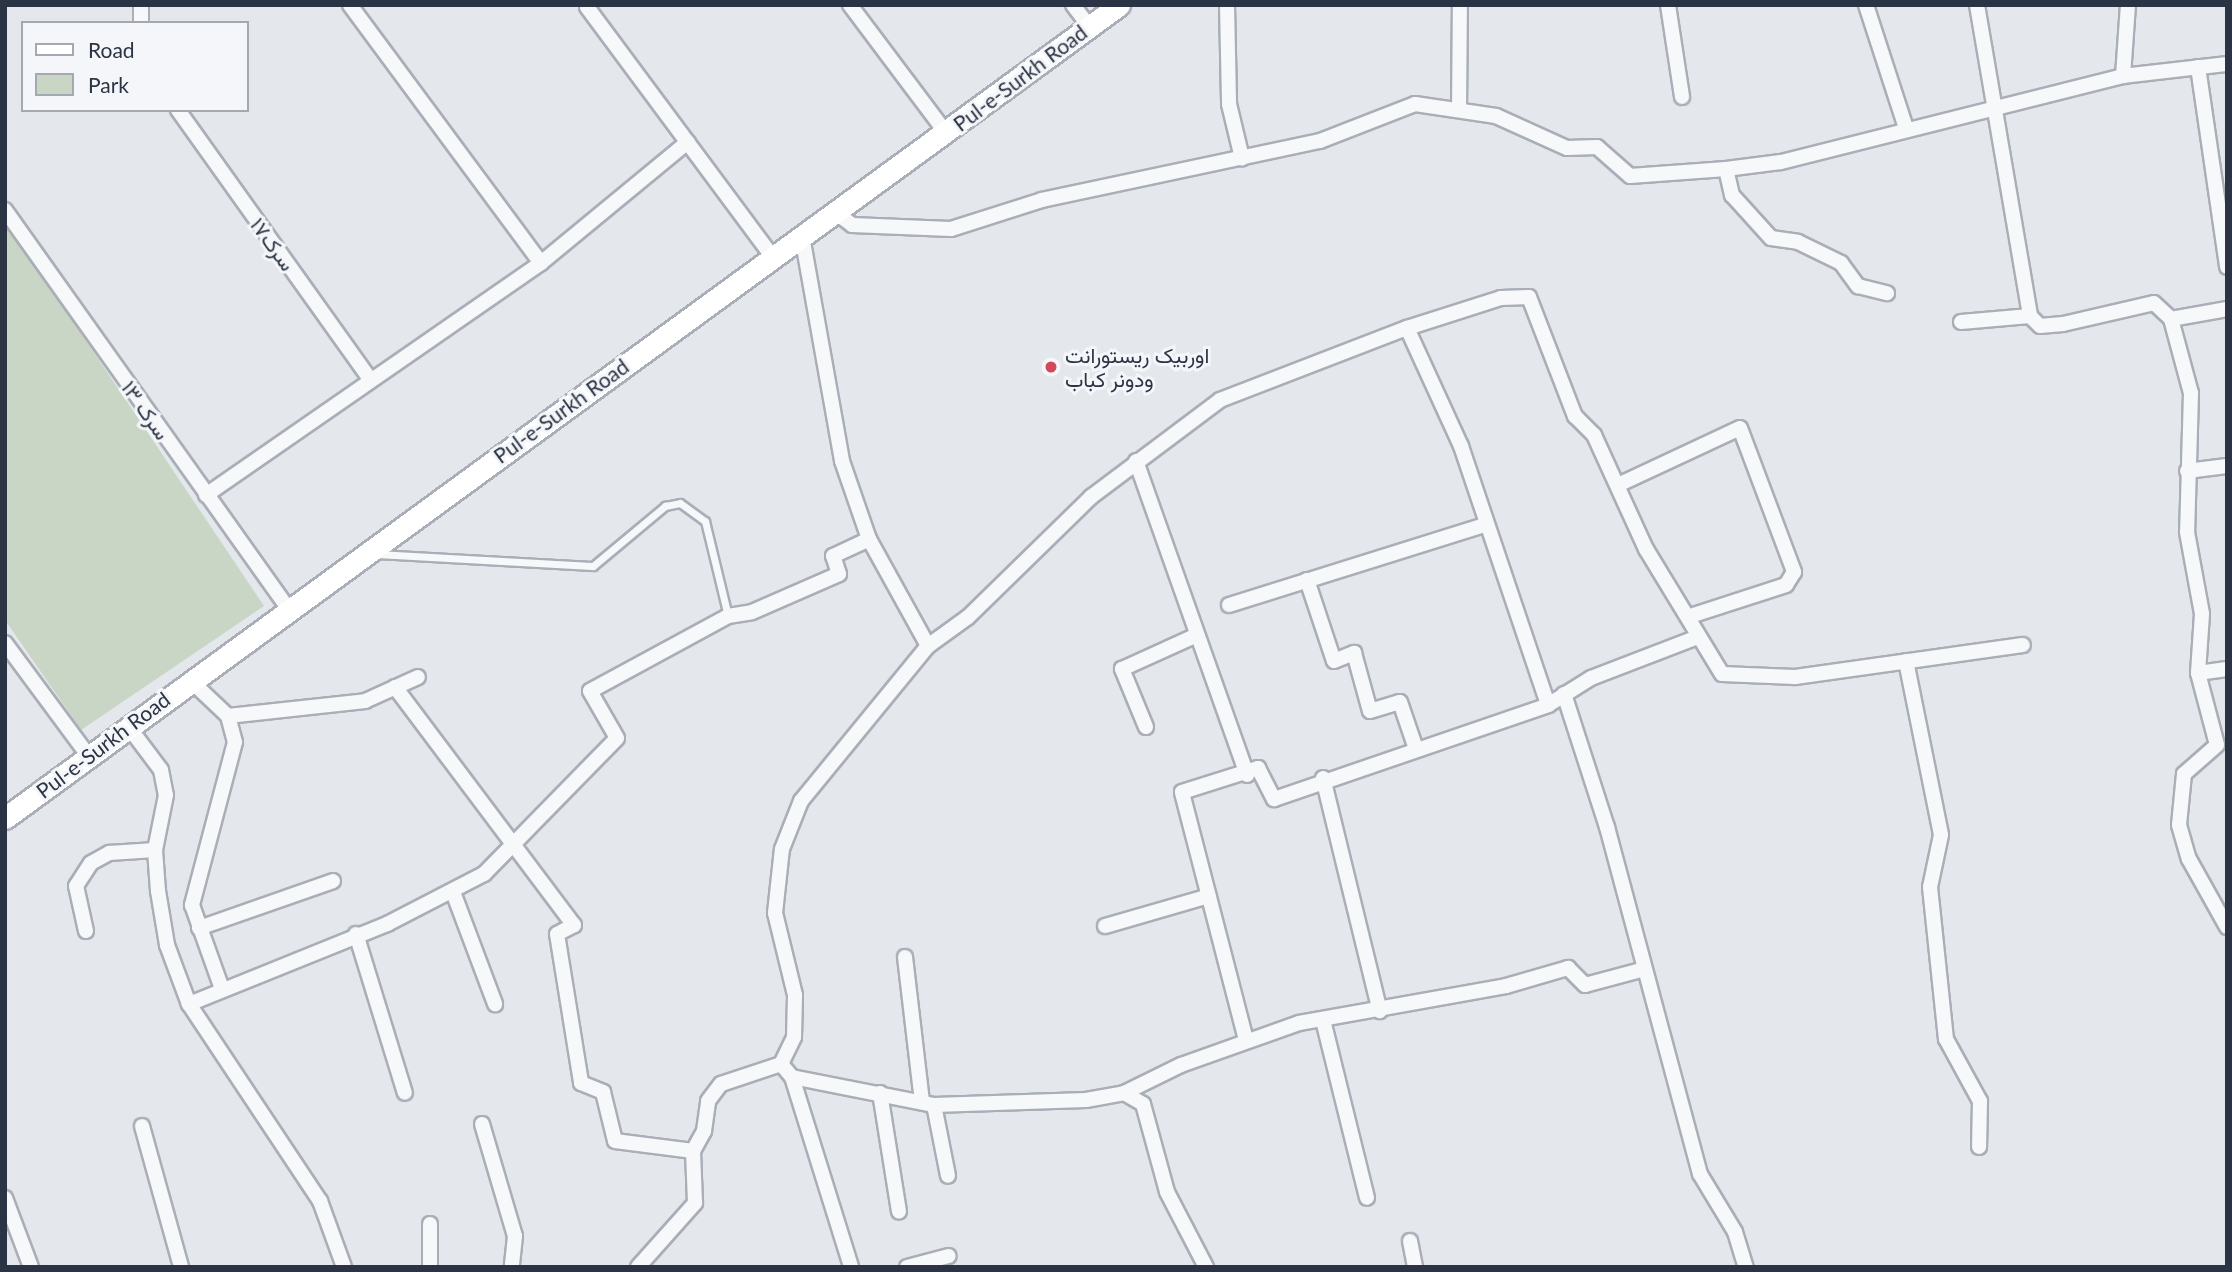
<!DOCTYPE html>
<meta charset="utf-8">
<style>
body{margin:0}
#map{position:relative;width:2232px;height:1272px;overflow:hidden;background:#e4e7ec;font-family:Lato,Vazirmatn,sans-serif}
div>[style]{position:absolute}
.green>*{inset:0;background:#c9d6c5}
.roads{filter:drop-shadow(2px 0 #a9aeb7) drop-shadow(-2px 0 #a9aeb7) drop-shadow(0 2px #a9aeb7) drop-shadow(0 -2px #a9aeb7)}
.lane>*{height:7px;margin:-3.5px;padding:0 3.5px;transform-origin:3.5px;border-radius:3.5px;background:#f7f8fa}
.street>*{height:14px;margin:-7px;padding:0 7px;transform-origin:7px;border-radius:7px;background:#f7f8fa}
.secondary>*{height:21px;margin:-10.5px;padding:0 10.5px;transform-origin:10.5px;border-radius:10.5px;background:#fff}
.dots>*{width:19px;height:19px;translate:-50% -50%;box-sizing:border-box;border:4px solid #f4f6f9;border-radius:50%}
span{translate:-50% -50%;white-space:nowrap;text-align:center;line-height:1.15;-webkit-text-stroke:6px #f4f6f9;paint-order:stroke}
.street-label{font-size:21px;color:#2b3445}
.poi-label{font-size:21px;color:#2b3445}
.left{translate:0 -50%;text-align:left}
.frame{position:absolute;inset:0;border:7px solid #2b3445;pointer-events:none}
.legend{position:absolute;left:21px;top:21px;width:228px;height:91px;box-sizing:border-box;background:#f4f6f9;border:2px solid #a4a8b1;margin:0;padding:9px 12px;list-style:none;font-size:21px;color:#2b3445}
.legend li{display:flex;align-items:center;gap:14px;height:35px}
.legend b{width:35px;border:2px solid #a4a8b1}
</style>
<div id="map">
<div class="green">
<div style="clip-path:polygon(5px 220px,264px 606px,81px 730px,5px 620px)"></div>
</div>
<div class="roads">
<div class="lane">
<div style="left:376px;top:554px;width:217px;rotate:3.2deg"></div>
<div style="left:593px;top:566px;width:94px;rotate:-39.8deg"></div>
<div style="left:665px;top:506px;width:15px;rotate:-11deg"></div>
<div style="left:680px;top:503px;width:31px;rotate:36deg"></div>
<div style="left:705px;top:521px;width:98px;rotate:76.4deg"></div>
</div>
<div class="street">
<div style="left:350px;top:5px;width:321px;rotate:53.5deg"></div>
<div style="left:850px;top:5px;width:160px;rotate:53.1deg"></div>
<div style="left:1073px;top:5px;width:26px;rotate:53deg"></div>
<div style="left:1227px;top:5px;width:99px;rotate:88.8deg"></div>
<div style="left:1229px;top:104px;width:56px;rotate:76.5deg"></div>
<div style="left:1668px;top:5px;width:93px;rotate:81.3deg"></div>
<div style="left:1866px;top:5px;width:129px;rotate:72deg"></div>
<div style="left:1977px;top:5px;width:315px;rotate:80.3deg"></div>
<div style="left:587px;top:7px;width:312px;rotate:53.4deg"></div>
<div style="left:141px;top:23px;width:18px;rotate:-90deg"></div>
<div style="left:2198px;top:67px;width:202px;rotate:81.7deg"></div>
<div style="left:2123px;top:76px;width:71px;rotate:-86deg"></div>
<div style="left:178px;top:110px;width:329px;rotate:54.5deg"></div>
<div style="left:1459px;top:110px;width:105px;rotate:-89.5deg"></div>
<div style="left:1726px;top:169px;width:27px;rotate:77deg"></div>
<div style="left:1732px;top:195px;width:58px;rotate:47.8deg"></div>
<div style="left:1771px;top:238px;width:27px;rotate:8deg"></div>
<div style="left:1798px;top:242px;width:48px;rotate:26deg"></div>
<div style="left:1841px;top:263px;width:29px;rotate:54deg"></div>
<div style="left:1858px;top:286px;width:30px;rotate:14deg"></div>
<div style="left:5px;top:210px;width:488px;rotate:54.6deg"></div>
<div style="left:835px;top:212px;width:21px;rotate:37deg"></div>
<div style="left:852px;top:225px;width:99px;rotate:2.3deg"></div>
<div style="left:951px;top:229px;width:96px;rotate:-17.7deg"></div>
<div style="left:1042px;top:200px;width:284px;rotate:-12deg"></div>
<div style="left:1320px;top:141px;width:102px;rotate:-21.3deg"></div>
<div style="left:1415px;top:104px;width:82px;rotate:8.4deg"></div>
<div style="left:1496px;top:116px;width:78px;rotate:24.3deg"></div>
<div style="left:1567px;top:148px;width:30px;rotate:-2deg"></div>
<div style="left:1597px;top:147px;width:44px;rotate:41.3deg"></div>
<div style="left:1630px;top:176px;width:96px;rotate:-4.2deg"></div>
<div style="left:1726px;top:169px;width:55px;rotate:-7.3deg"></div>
<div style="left:1781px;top:162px;width:353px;rotate:-14.1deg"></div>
<div style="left:2123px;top:76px;width:105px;rotate:-6.6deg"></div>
<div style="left:802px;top:236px;width:229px;rotate:79.9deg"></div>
<div style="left:842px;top:461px;width:83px;rotate:70.9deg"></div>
<div style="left:869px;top:539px;width:122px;rotate:61.1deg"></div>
<div style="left:2171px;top:319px;width:57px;rotate:-10.1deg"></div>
<div style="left:1961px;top:322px;width:69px;rotate:-5deg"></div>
<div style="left:2030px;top:316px;width:14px;rotate:45deg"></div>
<div style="left:2040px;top:326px;width:23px;rotate:-5deg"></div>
<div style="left:2063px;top:324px;width:93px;rotate:-13deg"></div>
<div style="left:2154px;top:303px;width:23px;rotate:43deg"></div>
<div style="left:2171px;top:319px;width:77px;rotate:74.9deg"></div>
<div style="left:2191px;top:393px;width:139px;rotate:91.6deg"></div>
<div style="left:2187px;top:532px;width:83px;rotate:79.6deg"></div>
<div style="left:2202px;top:614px;width:59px;rotate:93.9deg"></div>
<div style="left:2198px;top:673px;width:74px;rotate:75.2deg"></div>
<div style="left:2217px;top:745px;width:44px;rotate:138.7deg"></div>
<div style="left:2184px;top:774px;width:51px;rotate:95.6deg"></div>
<div style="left:2179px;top:825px;width:35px;rotate:74deg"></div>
<div style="left:2189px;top:859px;width:78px;rotate:60.8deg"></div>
<div style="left:1407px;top:328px;width:130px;rotate:65.4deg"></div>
<div style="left:1461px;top:446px;width:273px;rotate:71.4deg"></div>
<div style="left:1136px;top:461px;width:333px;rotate:70.5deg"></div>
<div style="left:2187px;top:471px;width:40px;rotate:-7.1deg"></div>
<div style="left:1620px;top:484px;width:132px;rotate:-25deg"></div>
<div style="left:1740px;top:428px;width:154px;rotate:69.4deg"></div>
<div style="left:1794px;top:572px;width:15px;rotate:122deg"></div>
<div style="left:1786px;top:585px;width:101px;rotate:162.1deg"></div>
<div style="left:206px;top:495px;width:407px;rotate:-34.7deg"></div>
<div style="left:541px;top:263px;width:190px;rotate:-39.5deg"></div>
<div style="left:1307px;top:580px;width:85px;rotate:71.6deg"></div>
<div style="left:1334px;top:661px;width:22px;rotate:-22deg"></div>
<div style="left:1354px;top:653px;width:60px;rotate:74.6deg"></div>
<div style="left:1370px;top:711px;width:31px;rotate:-17deg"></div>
<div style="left:1400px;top:702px;width:50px;rotate:71.2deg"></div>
<div style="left:1229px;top:605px;width:267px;rotate:-17.4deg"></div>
<div style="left:5px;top:643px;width:139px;rotate:53.5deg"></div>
<div style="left:1906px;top:661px;width:177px;rotate:78.6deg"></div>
<div style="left:1941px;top:835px;width:53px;rotate:101.9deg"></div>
<div style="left:1930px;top:887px;width:153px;rotate:84deg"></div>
<div style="left:1946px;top:1039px;width:71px;rotate:61.3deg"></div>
<div style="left:1980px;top:1101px;width:46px;rotate:91.2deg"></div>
<div style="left:2198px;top:673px;width:29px;rotate:-8deg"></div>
<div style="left:190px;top:680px;width:52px;rotate:43.5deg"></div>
<div style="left:228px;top:716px;width:27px;rotate:75deg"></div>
<div style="left:235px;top:742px;width:169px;rotate:104.8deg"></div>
<div style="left:192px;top:905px;width:89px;rotate:70.3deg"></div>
<div style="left:395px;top:687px;width:298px;rotate:53.1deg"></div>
<div style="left:574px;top:925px;width:19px;rotate:152deg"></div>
<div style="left:557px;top:934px;width:151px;rotate:80.8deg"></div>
<div style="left:581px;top:1083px;width:24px;rotate:22deg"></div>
<div style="left:603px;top:1092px;width:50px;rotate:76.2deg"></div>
<div style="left:615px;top:1141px;width:79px;rotate:7.3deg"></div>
<div style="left:1564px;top:694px;width:140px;rotate:72.1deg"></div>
<div style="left:1607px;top:827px;width:359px;rotate:75deg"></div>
<div style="left:1700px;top:1174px;width:68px;rotate:58.9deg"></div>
<div style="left:1735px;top:1232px;width:37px;rotate:73deg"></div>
<div style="left:228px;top:716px;width:138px;rotate:-6.2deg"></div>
<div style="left:365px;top:701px;width:58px;rotate:-24.4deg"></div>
<div style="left:128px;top:726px;width:55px;rotate:53.1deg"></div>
<div style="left:161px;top:770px;width:25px;rotate:79deg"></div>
<div style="left:166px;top:795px;width:56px;rotate:101.3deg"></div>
<div style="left:155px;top:850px;width:41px;rotate:85.8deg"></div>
<div style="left:158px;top:891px;width:55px;rotate:80.5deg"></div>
<div style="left:167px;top:945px;width:63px;rotate:69.6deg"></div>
<div style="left:189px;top:1004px;width:237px;rotate:56.4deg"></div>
<div style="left:320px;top:1201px;width:70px;rotate:70deg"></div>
<div style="left:1146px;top:727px;width:63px;rotate:-112.5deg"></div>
<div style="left:1122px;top:669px;width:82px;rotate:-24.4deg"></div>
<div style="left:1323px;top:778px;width:240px;rotate:76.3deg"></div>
<div style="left:453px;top:892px;width:120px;rotate:69.4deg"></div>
<div style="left:1105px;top:926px;width:108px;rotate:-16.1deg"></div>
<div style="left:199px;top:928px;width:142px;rotate:-19.3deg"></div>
<div style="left:86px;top:931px;width:46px;rotate:-102.5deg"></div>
<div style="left:76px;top:886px;width:27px;rotate:-57deg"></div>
<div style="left:91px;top:863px;width:21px;rotate:-29deg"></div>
<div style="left:109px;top:853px;width:46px;rotate:-3.7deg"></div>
<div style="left:356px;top:934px;width:166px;rotate:72.9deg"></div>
<div style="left:905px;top:957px;width:146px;rotate:83.3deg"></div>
<div style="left:189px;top:1004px;width:214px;rotate:-22deg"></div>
<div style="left:387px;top:924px;width:109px;rotate:-27.3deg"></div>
<div style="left:484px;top:874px;width:190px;rotate:-45.6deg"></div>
<div style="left:617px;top:738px;width:54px;rotate:-119.9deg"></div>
<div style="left:590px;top:691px;width:157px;rotate:-28.5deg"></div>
<div style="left:728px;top:616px;width:24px;rotate:-9deg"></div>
<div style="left:752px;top:612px;width:95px;rotate:-23.6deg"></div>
<div style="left:839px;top:574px;width:19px;rotate:-108deg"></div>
<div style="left:833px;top:556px;width:40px;rotate:-25deg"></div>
<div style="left:1323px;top:1020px;width:183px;rotate:76.1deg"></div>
<div style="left:1246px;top:1040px;width:256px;rotate:-104.5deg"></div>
<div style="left:1182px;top:792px;width:80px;rotate:-17.5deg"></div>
<div style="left:1258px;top:768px;width:35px;rotate:63deg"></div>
<div style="left:1274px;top:799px;width:290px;rotate:-18.9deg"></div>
<div style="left:1548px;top:705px;width:51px;rotate:-32.1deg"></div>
<div style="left:1591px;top:678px;width:115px;rotate:-21deg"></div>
<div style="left:781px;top:1064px;width:17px;rotate:50deg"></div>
<div style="left:792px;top:1077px;width:145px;rotate:11.2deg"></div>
<div style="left:934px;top:1105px;width:152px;rotate:-1.9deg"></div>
<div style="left:1086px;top:1100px;width:39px;rotate:-10deg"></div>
<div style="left:1124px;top:1093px;width:64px;rotate:-26.2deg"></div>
<div style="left:1181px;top:1065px;width:125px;rotate:-19.6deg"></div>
<div style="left:1299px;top:1023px;width:210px;rotate:-10.1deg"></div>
<div style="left:1506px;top:986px;width:65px;rotate:-16.2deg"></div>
<div style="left:1568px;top:968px;width:24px;rotate:45deg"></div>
<div style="left:1585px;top:985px;width:58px;rotate:-15deg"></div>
<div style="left:792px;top:1077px;width:199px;rotate:72.7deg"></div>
<div style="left:880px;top:1093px;width:120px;rotate:80.9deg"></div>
<div style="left:1124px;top:1093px;width:22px;rotate:30deg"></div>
<div style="left:1143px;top:1104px;width:91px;rotate:74.7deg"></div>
<div style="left:1167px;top:1192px;width:85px;rotate:62.5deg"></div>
<div style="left:934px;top:1105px;width:72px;rotate:78.8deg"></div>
<div style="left:482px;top:1124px;width:117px;rotate:73.6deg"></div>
<div style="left:515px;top:1236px;width:31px;rotate:96deg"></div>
<div style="left:142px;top:1126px;width:146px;rotate:74.5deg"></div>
<div style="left:5px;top:1198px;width:74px;rotate:69.4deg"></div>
<div style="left:1410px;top:1241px;width:26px;rotate:79deg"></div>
<div style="left:430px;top:1267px;width:43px;rotate:-90deg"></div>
<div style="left:638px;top:1267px;width:86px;rotate:-48.3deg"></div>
<div style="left:695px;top:1203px;width:52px;rotate:-92.2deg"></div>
<div style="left:693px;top:1151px;width:23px;rotate:-61deg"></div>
<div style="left:704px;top:1131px;width:30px;rotate:-82deg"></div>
<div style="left:708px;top:1101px;width:21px;rotate:-53deg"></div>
<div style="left:721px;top:1084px;width:63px;rotate:-18.4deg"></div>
<div style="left:781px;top:1064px;width:30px;rotate:-64deg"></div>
<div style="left:794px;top:1037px;width:42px;rotate:-88.6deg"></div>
<div style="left:795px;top:995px;width:84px;rotate:-103.7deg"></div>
<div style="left:775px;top:913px;width:64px;rotate:-83.8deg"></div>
<div style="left:782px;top:849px;width:52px;rotate:-68.4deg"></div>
<div style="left:801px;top:801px;width:200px;rotate:-50.7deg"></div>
<div style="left:928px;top:646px;width:49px;rotate:-35.9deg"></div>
<div style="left:968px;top:617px;width:172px;rotate:-44.3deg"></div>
<div style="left:1091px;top:497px;width:161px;rotate:-36.9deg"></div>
<div style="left:1220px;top:400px;width:200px;rotate:-21.1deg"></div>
<div style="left:1407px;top:328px;width:99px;rotate:-17.7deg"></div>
<div style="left:1501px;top:298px;width:28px;rotate:-2deg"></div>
<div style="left:1529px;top:297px;width:128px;rotate:68.9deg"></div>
<div style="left:1575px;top:416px;width:27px;rotate:45deg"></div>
<div style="left:1594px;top:435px;width:125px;rotate:65.5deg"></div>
<div style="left:1646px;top:549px;width:146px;rotate:58.7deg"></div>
<div style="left:1722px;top:674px;width:73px;rotate:2.4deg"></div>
<div style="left:1795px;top:677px;width:230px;rotate:-8deg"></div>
<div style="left:907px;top:1267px;width:43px;rotate:-14.7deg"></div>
</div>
<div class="secondary">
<div style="left:5px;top:818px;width:1379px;rotate:-36.12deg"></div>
</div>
</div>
<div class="dots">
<div style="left:1051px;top:367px;background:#d1495b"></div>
</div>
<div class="street-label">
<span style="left:1020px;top:78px;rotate:-37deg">Pul-e-Surkh Road</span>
<span style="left:273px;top:244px;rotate:54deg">سرک۱۷</span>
<span style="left:146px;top:410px;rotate:55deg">سرک ۱۳</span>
<span style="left:561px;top:411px;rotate:-36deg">Pul-e-Surkh Road</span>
<span style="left:103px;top:745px;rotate:-37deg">Pul-e-Surkh Road</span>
</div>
<div class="poi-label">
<span class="left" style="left:1065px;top:367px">اوربیک ریستورانت<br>ودونر کباب</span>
</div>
<div class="frame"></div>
<ul class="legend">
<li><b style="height:9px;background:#fff"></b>Road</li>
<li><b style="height:19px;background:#c9d6c5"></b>Park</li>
</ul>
</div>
